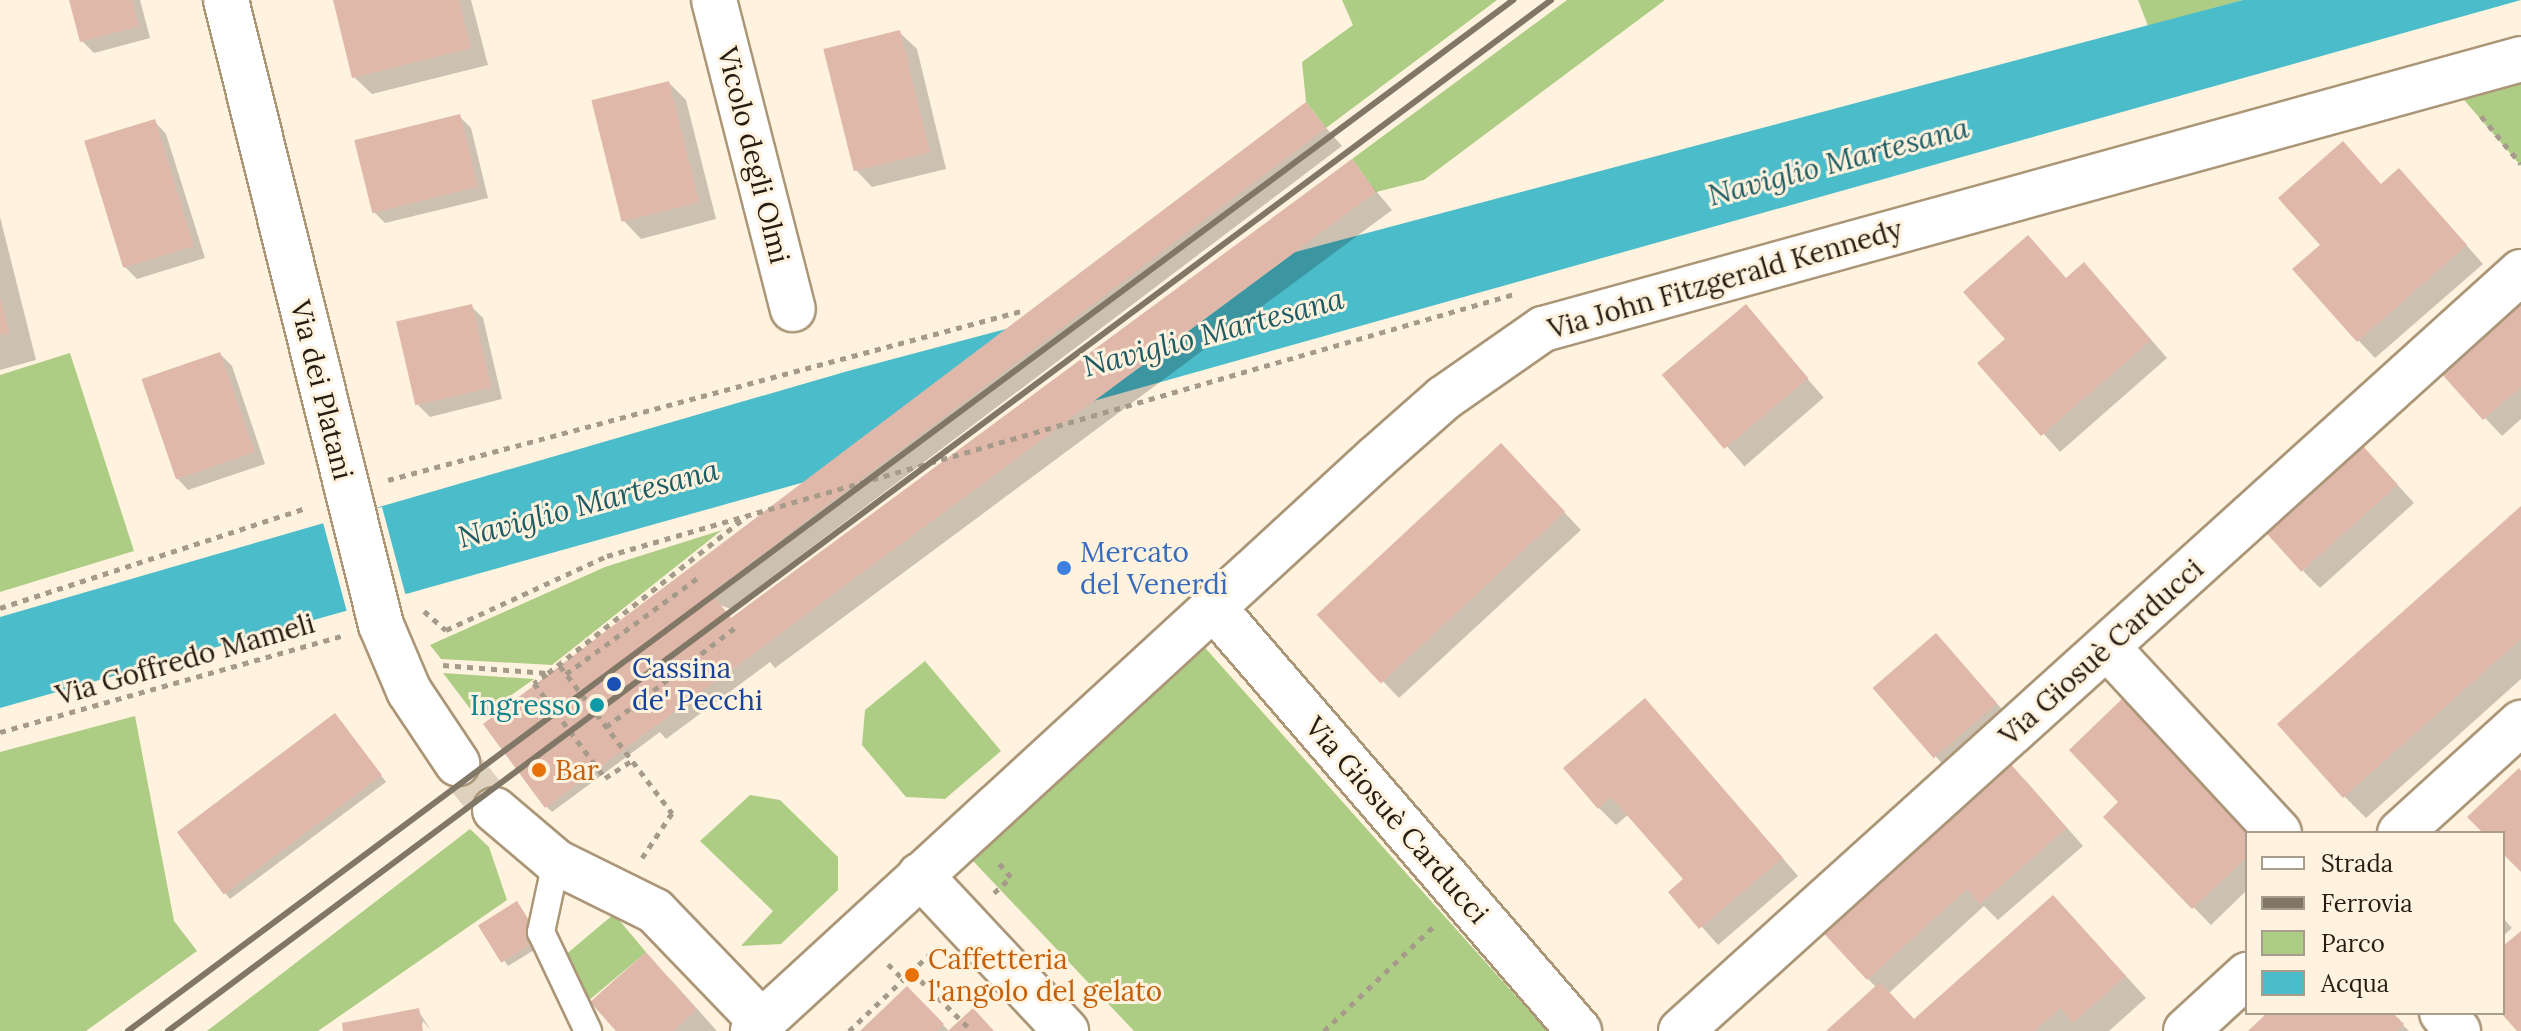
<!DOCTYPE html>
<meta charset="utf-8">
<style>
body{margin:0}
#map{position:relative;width:2521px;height:1031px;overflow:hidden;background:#fff2de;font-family:Lora,serif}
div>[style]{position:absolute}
.green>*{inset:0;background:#aecd84;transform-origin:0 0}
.water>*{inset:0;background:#4abcca}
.pier>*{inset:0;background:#fff2de;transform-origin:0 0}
.shadow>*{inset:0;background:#0003;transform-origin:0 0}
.building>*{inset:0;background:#dfb8aa;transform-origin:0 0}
.secondary-tunnel>*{height:44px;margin-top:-22px;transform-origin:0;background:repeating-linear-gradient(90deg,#ded2bf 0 44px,transparent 0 66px)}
.path>*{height:5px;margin-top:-2.5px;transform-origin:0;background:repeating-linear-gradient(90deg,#a69b8b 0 6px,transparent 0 12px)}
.roads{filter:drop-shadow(2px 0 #ab9678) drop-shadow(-2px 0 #ab9678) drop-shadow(0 2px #ab9678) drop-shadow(0 -2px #ab9678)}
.lane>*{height:26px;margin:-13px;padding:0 13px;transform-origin:13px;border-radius:13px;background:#fff}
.street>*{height:44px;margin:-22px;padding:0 22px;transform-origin:22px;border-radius:22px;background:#fff}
.secondary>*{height:44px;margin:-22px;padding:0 22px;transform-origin:22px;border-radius:22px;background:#fff}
.rail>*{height:6px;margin:-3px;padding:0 3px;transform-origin:3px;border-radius:3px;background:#817767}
.dots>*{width:22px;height:22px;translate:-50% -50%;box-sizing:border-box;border:4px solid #fff2de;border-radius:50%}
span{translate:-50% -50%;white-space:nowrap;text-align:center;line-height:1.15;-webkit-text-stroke:6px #fff2de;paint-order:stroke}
.street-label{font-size:28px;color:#251d11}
.shop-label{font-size:28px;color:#366cbe}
.left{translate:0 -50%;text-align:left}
.transit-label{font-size:28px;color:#164399}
.culture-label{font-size:28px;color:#0d838f}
.right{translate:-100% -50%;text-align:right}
.food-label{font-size:28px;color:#c56008}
.water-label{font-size:30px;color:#1d5c64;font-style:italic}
.legend{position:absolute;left:2245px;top:831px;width:260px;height:184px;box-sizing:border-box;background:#fff2de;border:2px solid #a89d8c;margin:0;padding:10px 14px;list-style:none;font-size:24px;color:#251d11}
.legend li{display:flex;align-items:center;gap:16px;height:40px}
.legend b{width:40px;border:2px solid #a89d8c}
</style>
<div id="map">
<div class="green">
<div style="clip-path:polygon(1342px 0,1497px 0,1326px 128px,1306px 102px,1302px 62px,1353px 25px)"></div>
<div style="clip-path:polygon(1567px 0,1665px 0,1424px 180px,1376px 192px,1352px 159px)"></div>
<div style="clip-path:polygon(2138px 0,2243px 0,2148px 26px)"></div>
<div style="clip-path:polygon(2521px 50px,2521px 166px,2440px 72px)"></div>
<div style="clip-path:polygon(70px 353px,134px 551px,0 592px,0 375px)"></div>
<div style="clip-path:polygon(722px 530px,552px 665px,441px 659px,430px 645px,605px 567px)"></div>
<div style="clip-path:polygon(1191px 632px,1547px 1031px,1134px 1031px,957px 844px)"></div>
<div style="clip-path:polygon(925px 661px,1001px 751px,945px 799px,906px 797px,862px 745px,865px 710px)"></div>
<div style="clip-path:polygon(443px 673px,534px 679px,478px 719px)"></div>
<div style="clip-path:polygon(135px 716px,174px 921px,197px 951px,86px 1031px,0 1031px,0 752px)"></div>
<div style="clip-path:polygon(750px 795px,780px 800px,838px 857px,838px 890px,781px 944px,741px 946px,773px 911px,700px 841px)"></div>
<div style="clip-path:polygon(470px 829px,489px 847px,507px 900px,318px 1031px,207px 1031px)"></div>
<div style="left:614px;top:914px;width:50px;height:75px;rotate:50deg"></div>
</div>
<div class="water">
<div style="clip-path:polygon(2243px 0,2521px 0,0 708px,0 617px,848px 371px)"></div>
</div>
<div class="pier">
<div style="clip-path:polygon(1299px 249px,1082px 410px,789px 494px,1013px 324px)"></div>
<div style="left:382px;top:507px;width:95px;height:61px;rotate:75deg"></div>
</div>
<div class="shadow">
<div style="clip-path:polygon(71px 0,140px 0,150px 38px,94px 53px,82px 41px)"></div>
<div style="clip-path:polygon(335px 0,471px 0,488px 65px,372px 94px,354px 77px)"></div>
<div style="clip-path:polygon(899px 32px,917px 49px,946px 169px,872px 187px,855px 169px)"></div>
<div style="clip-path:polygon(669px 83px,686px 100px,716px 219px,641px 239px,624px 221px)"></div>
<div style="clip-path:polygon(1306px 105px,1342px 146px,730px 609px,720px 605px,732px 621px,1352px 162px,1392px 210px,775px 668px,770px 662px,666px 739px,660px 732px,552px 812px,547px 807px,486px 725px)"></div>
<div style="clip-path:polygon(459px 116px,471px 128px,488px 198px,385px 223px,373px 211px)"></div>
<div style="clip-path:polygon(155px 122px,166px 134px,205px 258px,137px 279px,125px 267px)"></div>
<div style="clip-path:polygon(2382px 185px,2416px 188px,2483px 264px,2375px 358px,2358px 340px,2323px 245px)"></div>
<div style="clip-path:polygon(0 217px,36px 360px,0 370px)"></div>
<div style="clip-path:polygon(2067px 280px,2101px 282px,2167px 358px,2060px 452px,1980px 363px)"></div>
<div style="clip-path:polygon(2521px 300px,2521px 419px,2502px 436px,2441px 371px)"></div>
<div style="clip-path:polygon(471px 306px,483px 318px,502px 399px,430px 417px,418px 405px)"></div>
<div style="left:1745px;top:307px;width:120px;height:105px;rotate:49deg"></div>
<div style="clip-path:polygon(220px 354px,232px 366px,265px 464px,188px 490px,177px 478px)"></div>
<div style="clip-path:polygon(2370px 455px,2414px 503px,2320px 588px,2303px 571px)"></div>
<div style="clip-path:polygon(1518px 463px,1581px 530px,1399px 698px,1319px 614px)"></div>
<div style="clip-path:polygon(2521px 509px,2521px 679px,2366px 818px,2344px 796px)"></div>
<div style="clip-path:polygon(1948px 648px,2008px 716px,1947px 769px,1875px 689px)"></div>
<div style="clip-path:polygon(1662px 718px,1798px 876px,1718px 945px,1671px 892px,1686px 880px,1629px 814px,1616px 825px,1599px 808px)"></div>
<div style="clip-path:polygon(340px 721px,386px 782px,230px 899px,225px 893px)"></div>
<div style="clip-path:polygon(2025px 780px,2083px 846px,1998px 920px,1984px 906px,1889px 993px,1915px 1021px,2074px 919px,2146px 998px,2109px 1031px,1829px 1031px,1877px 988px,1868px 979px)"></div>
<div style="clip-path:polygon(2106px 817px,2247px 833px,2247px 890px,2211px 925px)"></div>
<div style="clip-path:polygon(2503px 918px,2512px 928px,2503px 936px)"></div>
<div style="clip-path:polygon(481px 926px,544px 944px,508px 966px)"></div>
<div style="clip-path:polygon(646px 955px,673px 982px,717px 1031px,619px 1031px)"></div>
<div style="clip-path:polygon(907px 989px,949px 1031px,863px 1031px)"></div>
<div style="clip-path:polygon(418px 1010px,431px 1031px,423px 1021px,421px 1031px,345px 1031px)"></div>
<div style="clip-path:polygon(2270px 1013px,2391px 1013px,2409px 1031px,2251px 1031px)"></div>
</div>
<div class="building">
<div style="clip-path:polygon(69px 0,132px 0,139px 26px,80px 42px)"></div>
<div style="clip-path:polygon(333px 0,459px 0,471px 48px,352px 78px)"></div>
<div style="left:900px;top:30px;width:126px;height:79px;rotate:76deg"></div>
<div style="left:669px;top:81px;width:125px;height:80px;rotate:76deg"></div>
<div style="clip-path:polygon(1306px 102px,1326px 128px,711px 593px,731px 618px,1352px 159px,1376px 192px,545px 808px,483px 724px)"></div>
<div style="left:460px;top:114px;width:75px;height:109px;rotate:76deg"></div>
<div style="left:155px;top:119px;width:133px;height:74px;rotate:73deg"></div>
<div style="clip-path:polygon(2343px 141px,2381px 184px,2399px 168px,2467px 245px,2357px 342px,2292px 269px,2320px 245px,2278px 198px)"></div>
<div style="clip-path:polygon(2028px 235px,2066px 278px,2084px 262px,2151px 340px,2041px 436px,1977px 363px,2005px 339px,1963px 292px)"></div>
<div style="clip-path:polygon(2521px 297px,2521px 387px,2483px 420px,2439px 371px)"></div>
<div style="clip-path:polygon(0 298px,10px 333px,0 335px)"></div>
<div style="left:472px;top:304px;width:86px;height:78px;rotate:77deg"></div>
<div style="left:1746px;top:304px;width:97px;height:110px;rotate:50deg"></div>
<div style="left:220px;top:352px;width:106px;height:83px;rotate:71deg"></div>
<div style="left:2353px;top:435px;width:67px;height:130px;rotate:48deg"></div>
<div style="left:1501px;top:443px;width:94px;height:252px;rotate:47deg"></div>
<div style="clip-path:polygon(2521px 506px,2521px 639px,2343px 798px,2277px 724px)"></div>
<div style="left:1936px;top:633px;width:93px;height:84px;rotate:49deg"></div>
<div style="clip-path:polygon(2124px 697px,2254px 833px,2247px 833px,2247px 857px,2192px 909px,2103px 817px,2118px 802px,2069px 750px)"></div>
<div style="clip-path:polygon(1645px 698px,1783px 858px,1699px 929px,1668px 892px,1683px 879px,1611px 797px,1598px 809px,1563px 768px)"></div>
<div style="left:335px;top:713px;width:78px;height:198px;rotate:53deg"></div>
<div style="clip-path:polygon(2008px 761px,2067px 828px,1980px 904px,1967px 889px,1867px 980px,1816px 925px)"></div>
<div style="clip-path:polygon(2519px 768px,2521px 771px,2521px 872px,2503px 854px,2503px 833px,2483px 833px,2467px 817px)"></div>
<div style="clip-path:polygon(2053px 895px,2126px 976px,2073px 1023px,2060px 1008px,2035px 1031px,1826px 1031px,1880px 982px,1914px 1019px)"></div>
<div style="left:517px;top:901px;width:44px;height:46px;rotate:58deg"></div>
<div style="clip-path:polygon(2521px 931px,2521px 1031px,2517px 1031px,2501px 1013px,2503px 946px)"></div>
<div style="clip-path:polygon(646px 952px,697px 1010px,673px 1031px,616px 1031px,590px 1002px)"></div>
<div style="clip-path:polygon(907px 986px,944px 1024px,936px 1031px,860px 1031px)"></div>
<div style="clip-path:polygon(419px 1008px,423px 1031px,343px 1031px,342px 1023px)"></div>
<div style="clip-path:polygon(973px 1008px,994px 1031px,948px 1031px,961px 1019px)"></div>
<div style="clip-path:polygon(2267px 1013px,2393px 1013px,2404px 1024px,2397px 1031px,2248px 1031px)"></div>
</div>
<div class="secondary-tunnel">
<div style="left:457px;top:763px;width:60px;rotate:51deg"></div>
</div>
<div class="path">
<div style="left:2481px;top:116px;width:62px;rotate:50.2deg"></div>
<div style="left:388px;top:480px;width:659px;rotate:-14.94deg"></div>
<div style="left:0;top:608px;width:322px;rotate:-18.1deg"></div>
<div style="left:424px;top:611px;width:29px;rotate:41deg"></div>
<div style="left:446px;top:630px;width:177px;rotate:-24.7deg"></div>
<div style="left:607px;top:556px;width:944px;rotate:-16.11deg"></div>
<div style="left:443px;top:665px;width:105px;rotate:4.4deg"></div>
<div style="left:548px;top:673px;width:253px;rotate:-38.3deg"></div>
<div style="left:560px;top:666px;width:185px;rotate:52.7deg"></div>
<div style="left:672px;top:813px;width:54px;rotate:123.7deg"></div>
<div style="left:547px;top:674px;width:16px;rotate:145deg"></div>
<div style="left:534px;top:683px;width:119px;rotate:53.2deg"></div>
<div style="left:605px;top:778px;width:31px;rotate:-33deg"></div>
<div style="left:566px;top:674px;width:165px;rotate:-36.1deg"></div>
<div style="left:606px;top:727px;width:165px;rotate:-37.6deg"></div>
<div style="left:0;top:732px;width:355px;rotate:-15.7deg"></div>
<div style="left:994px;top:893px;width:23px;rotate:-43deg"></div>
<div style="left:1011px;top:877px;width:20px;rotate:-131deg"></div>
<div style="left:888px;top:964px;width:23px;rotate:45deg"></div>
<div style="left:912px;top:972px;width:84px;rotate:44.5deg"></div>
<div style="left:849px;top:1031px;width:115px;rotate:-43.6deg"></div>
<div style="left:1324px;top:1031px;width:151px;rotate:-43.7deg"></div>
</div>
<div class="roads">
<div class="lane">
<div style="left:556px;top:862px;width:72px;rotate:102.1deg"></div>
<div style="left:541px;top:932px;width:110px;rotate:64.6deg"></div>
</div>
<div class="street">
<div style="left:714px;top:0;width:319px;rotate:75.7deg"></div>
<div style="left:1214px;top:608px;width:559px;rotate:49.21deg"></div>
<div style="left:2107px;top:647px;width:253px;rotate:47.2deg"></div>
<div style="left:2400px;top:833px;width:164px;rotate:-42.3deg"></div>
<div style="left:920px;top:875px;width:214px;rotate:46.9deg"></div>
<div style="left:2442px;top:1013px;width:24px;rotate:48deg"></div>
<div style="left:762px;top:1022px;width:834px;rotate:-42.57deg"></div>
<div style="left:1376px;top:458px;width:91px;rotate:-41.4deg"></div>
<div style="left:1444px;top:398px;width:121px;rotate:-34.9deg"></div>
<div style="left:1543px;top:329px;width:1015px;rotate:-15.43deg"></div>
<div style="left:1681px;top:1031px;width:1132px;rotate:-42.1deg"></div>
<div style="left:2186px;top:1031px;width:83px;rotate:-42.6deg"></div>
</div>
<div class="secondary">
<div style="left:226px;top:0;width:644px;rotate:76.07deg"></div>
<div style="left:381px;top:625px;width:72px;rotate:67deg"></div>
<div style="left:409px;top:691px;width:87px;rotate:56.3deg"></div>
<div style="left:495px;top:810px;width:80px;rotate:40.4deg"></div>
<div style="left:556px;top:862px;width:110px;rotate:26.3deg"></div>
<div style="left:655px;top:911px;width:154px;rotate:46.1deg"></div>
<div style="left:762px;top:1022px;width:13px;rotate:135deg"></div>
</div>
</div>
<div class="rail">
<div style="left:128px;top:1031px;width:1727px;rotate:-36.66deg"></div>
<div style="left:168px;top:1031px;width:1725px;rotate:-36.7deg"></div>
</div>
<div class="dots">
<div style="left:1064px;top:568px;background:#3f7fe0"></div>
<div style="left:614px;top:684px;background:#1a4fb4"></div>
<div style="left:597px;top:705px;background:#0f9aa8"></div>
<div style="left:539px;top:770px;background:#e8710a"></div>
<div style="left:912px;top:975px;background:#e8710a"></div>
</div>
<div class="street-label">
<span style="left:754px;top:155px;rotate:76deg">Vicolo degli Olmi</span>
<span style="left:1725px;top:279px;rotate:-16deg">Via John Fitzgerald Kennedy</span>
<span style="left:322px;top:390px;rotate:76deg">Via dei Platani</span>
<span style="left:2101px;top:652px;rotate:-42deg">Via Giosuè Carducci</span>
<span style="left:185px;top:659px;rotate:-16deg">Via Goffredo Mameli</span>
<span style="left:1397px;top:820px;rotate:49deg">Via Giosuè Carducci</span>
</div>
<div class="shop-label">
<span class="left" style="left:1080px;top:568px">Mercato<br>del Venerdì</span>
</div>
<div class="transit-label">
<span class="left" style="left:632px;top:684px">Cassina<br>de' Pecchi</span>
</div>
<div class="culture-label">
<span class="right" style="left:581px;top:705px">Ingresso</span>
</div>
<div class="food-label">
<span class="left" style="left:555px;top:770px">Bar</span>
<span class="left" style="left:928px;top:975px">Caffetteria<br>l'angolo del gelato</span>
</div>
<div class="water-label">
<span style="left:1838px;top:161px;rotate:-15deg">Naviglio Martesana</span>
<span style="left:1213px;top:332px;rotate:-15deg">Naviglio Martesana</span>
<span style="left:588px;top:503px;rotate:-15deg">Naviglio Martesana</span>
</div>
<ul class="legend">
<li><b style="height:10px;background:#fff"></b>Strada</li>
<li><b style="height:10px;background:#817767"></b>Ferrovia</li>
<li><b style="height:22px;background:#aecd84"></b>Parco</li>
<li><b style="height:22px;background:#4abcca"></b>Acqua</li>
</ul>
</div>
